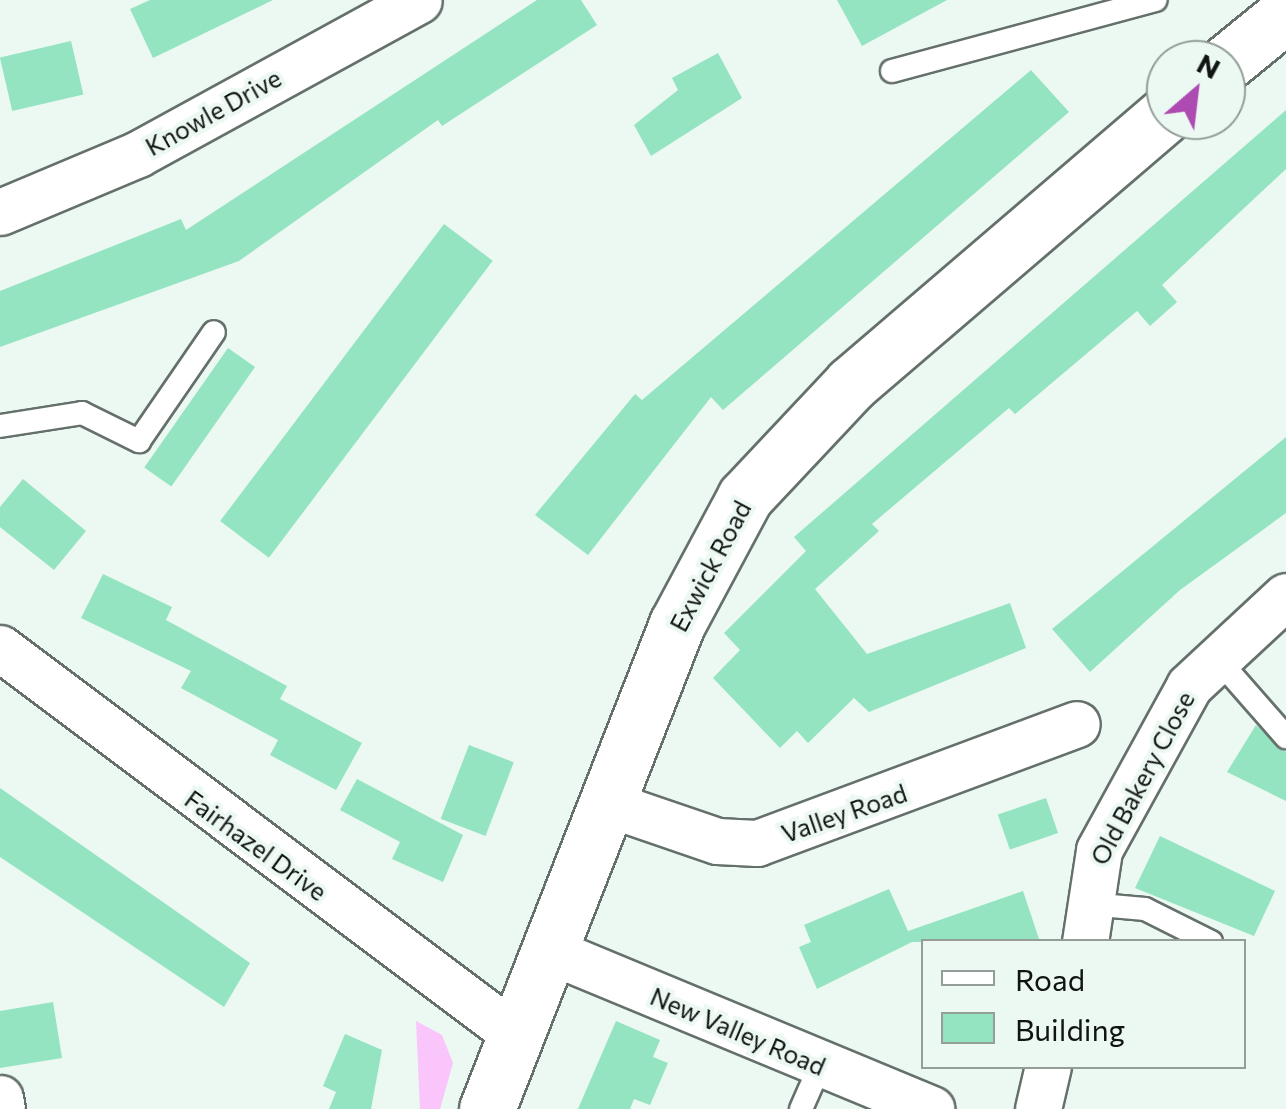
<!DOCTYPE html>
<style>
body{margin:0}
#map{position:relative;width:1286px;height:1109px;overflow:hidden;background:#ecf8f2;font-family:Commissioner,sans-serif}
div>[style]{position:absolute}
.green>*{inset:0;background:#f9c5fb}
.building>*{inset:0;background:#94e4c1;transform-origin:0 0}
.roads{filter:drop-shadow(2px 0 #65706b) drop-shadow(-2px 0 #65706b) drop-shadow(0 2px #65706b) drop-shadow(0 -2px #65706b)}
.service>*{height:22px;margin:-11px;padding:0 11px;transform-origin:11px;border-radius:11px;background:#fff}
.minor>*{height:45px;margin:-22.5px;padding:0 22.5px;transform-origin:22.5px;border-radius:22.5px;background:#fff}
.tertiary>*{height:55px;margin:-27.5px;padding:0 27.5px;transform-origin:27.5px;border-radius:27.5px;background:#fff}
span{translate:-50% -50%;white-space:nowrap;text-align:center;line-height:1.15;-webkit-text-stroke:8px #ecf8f2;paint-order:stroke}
.street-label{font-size:25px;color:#101412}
.legend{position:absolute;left:921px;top:939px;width:325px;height:130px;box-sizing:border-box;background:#ecf8f2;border:2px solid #949d98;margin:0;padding:12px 18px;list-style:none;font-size:30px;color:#101412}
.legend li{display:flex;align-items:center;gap:20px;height:50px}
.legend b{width:50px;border:2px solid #949d98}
.north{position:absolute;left:1146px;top:40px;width:100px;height:100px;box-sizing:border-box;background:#ecf8f2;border:2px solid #949d98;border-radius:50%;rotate:28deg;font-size:28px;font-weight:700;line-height:40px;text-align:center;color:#101412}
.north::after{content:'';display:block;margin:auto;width:35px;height:45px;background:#ad4bb3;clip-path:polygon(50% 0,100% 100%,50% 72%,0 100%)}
</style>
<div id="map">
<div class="green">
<div style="clip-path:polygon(416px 1021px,442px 1035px,453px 1063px,440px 1109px,420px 1109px)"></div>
</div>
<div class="building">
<div style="clip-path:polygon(150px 0,273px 0,153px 58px,130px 9px)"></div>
<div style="clip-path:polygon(537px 0,581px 0,597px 25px,442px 126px,438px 120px,239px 261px,0 347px,0 291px,181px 219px,186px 230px)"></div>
<div style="clip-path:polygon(837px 0,947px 0,862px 46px)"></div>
<div style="left:71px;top:41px;width:55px;height:73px;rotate:77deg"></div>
<div style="clip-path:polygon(718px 53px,742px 98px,651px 156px,634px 125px,678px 90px,672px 78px)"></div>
<div style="clip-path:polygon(1031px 70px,1069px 112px,723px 410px,711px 397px,588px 555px,535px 515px,635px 394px,642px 400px)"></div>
<div style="clip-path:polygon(1286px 110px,1286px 169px,1162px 285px,1177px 302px,1150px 326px,1137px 311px,1015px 414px,1009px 408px,872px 524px,879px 531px,815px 589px,867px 654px,1010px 603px,1026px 648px,869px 712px,854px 698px,808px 743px,797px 731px,780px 748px,713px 678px,740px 650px,724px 633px,806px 551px,794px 537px)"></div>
<div style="left:444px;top:224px;width:61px;height:372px;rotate:37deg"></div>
<div style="left:228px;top:348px;width:33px;height:146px;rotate:35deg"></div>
<div style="clip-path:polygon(1286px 437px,1286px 513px,1180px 590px,1090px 672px,1052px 629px)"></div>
<div style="clip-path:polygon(23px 479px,86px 531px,54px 570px,0 527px,0 507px)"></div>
<div style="clip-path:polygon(103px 574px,172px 607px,166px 620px,287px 686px,280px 699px,362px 743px,336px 790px,270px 755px,278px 740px,181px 688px,191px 671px,81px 618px)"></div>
<div style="clip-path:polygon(1256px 725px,1286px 752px,1286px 801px,1227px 772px)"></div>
<div style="left:469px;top:745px;width:48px;height:79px;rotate:21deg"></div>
<div style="clip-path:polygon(357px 779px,463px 835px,443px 882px,392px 859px,400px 842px,340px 810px)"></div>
<div style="clip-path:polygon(0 788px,250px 963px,224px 1007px,0 857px)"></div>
<div style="left:1046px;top:798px;width:37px;height:51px;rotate:71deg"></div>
<div style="clip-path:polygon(1160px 836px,1275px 891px,1254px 936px,1135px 888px)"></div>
<div style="clip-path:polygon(889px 889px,908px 931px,1023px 891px,1040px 942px,912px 942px,817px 989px,799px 947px,811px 942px,804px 925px)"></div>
<div style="clip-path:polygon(53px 1002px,62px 1058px,0 1068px,0 1011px)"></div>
<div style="clip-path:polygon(616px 1021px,660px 1040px,653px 1057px,668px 1063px,650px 1105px,634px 1099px,630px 1109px,578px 1109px)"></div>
<div style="clip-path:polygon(345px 1034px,382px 1050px,371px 1109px,329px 1109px,336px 1092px,323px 1086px)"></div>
</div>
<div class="roads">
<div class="service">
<div style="left:892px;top:71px;width:273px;rotate:-15.1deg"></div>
<div style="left:0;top:426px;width:83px;rotate:-9deg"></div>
<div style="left:82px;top:413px;width:64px;rotate:26.2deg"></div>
<div style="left:139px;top:441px;width:132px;rotate:-55.5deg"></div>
<div style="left:1215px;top:656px;width:108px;rotate:48.8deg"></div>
<div style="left:1089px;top:904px;width:56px;rotate:5.1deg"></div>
<div style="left:1145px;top:909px;width:74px;rotate:26.6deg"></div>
<div style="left:801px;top:1109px;width:47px;rotate:-66.2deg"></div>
</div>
<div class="minor">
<div style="left:0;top:212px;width:150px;rotate:-22.8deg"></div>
<div style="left:138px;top:154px;width:320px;rotate:-28.7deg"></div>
<div style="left:0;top:648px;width:646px;rotate:36.89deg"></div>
<div style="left:606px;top:803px;width:117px;rotate:18.9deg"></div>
<div style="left:717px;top:841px;width:40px;rotate:2.9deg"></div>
<div style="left:757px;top:843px;width:341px;rotate:-20.4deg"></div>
<div style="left:1085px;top:942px;width:93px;rotate:-81.3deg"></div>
<div style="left:1099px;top:850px;width:187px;rotate:-61.2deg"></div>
<div style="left:1189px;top:686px;width:132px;rotate:-42.9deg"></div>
<div style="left:548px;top:950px;width:415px;rotate:22.5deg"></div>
<div style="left:0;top:1098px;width:11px;rotate:80deg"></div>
<div style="left:1038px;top:1109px;width:44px;rotate:-76.9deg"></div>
</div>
<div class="tertiary">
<div style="left:1226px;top:63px;width:77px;rotate:-39.2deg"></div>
<div style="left:487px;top:1109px;width:521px;rotate:-68.61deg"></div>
<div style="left:677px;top:624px;width:144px;rotate:-61.8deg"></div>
<div style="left:745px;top:497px;width:155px;rotate:-46.8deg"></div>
<div style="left:851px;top:384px;width:415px;rotate:-40.6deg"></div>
</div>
</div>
<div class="street-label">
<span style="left:213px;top:112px;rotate:-29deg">Knowle Drive</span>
<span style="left:710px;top:566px;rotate:-62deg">Exwick Road</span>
<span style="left:1142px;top:778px;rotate:-62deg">Old Bakery Close</span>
<span style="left:844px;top:813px;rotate:-19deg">Valley Road</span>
<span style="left:256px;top:845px;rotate:36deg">Fairhazel Drive</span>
<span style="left:738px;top:1031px;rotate:23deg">New Valley Road</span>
</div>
<ul class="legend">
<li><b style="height:12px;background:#fff"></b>Road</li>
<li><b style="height:28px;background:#94e4c1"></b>Building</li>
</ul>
<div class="north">N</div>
</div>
